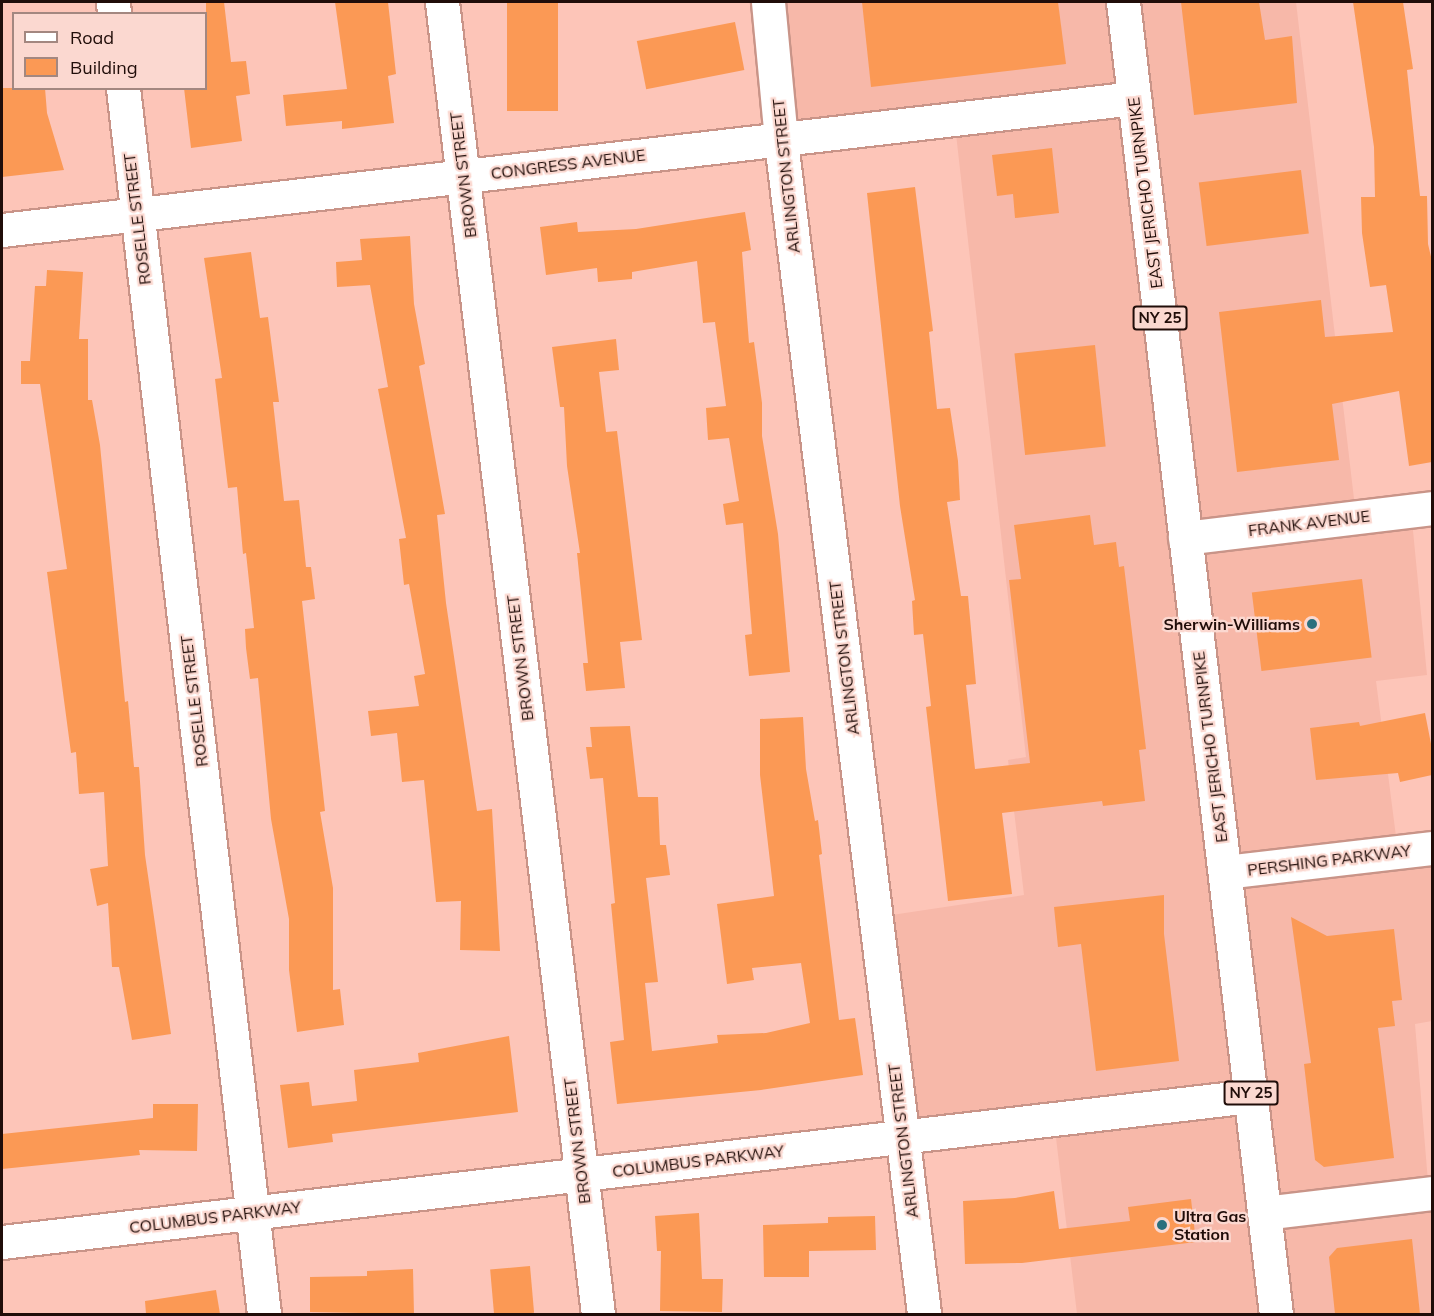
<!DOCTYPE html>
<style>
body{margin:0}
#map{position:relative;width:1434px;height:1316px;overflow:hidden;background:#fdc5b8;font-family:Mulish,sans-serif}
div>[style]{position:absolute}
.built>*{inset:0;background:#f7b8a9}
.building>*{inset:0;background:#fb9955;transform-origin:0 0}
.roads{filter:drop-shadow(2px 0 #c99488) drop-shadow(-2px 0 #c99488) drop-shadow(0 2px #c99488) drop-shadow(0 -2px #c99488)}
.minor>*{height:33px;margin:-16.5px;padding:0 16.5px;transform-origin:16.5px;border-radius:16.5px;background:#fff}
.major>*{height:33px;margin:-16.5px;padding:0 16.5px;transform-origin:16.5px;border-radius:16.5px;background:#fff}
.dots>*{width:16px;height:16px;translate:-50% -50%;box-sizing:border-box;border:3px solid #fbd8d0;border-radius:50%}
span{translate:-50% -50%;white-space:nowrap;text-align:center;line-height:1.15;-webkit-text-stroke:4.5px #fbd8d0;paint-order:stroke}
.shield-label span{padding:2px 4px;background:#fbd8d0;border:2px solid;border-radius:4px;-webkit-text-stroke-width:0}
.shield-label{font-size:15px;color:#200d09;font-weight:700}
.street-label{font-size:16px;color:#200d09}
.poi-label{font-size:16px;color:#200d09;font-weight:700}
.right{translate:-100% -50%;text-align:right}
.left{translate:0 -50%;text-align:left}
.frame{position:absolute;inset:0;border:3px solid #200d09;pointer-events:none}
.legend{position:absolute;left:12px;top:12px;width:195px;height:78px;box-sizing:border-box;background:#fbd8d0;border:2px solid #a38780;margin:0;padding:8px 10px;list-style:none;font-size:18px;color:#200d09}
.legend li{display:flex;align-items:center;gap:12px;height:30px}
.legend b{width:30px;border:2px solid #a38780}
</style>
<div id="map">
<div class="built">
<div style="clip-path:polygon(777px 2px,1296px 2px,1356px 516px,1411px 510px,1427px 675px,1376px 681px,1398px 852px,1432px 848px,1432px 1021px,1415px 1024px,1429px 1194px,1432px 1194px,1432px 1314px,1077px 1314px,1054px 1121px,911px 1137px,885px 916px,1024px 895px,1008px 760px,1026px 757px,954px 116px,793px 134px)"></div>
</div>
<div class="building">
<div style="clip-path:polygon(206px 2px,224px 2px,231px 62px,246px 61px,250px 94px,236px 96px,242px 141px,191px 148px,184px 88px,206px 88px)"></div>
<div style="clip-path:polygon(335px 2px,388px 2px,396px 74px,388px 76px,394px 123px,342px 129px,342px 121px,286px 126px,283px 95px,347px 89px)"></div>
<div style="left:507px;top:2px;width:51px;height:109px"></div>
<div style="clip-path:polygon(862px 2px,1058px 2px,1066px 64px,871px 87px)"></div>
<div style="clip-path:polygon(1181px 2px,1259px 2px,1265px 40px,1292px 36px,1297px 103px,1194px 115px)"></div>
<div style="clip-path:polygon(1353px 2px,1403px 2px,1413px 69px,1407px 70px,1420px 196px,1427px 196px,1428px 244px,1432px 261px,1432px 462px,1409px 466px,1399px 391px,1332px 404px,1339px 460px,1237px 472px,1219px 312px,1321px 300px,1325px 337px,1393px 332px,1386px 285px,1370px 287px,1362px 233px,1361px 197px,1375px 197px,1374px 147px)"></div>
<div style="left:735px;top:22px;width:49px;height:100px;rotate:79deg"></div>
<div style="clip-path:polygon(2px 88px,45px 88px,47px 113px,64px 170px,2px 177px)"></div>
<div style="clip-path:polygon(1052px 148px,1059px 213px,1015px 218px,1013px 194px,997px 196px,992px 155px)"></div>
<div style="left:1301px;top:170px;width:64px;height:103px;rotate:83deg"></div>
<div style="clip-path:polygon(915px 187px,933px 331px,929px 332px,937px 409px,950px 408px,958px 461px,960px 500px,947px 502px,961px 596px,968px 596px,976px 684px,966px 685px,975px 769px,1030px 763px,1009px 580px,1021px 579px,1014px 525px,1090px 515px,1094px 545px,1116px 542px,1119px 567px,1124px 566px,1146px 749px,1139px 750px,1145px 801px,1103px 806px,1102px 801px,1002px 813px,1012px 894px,948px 901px,926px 707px,931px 706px,923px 634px,914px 635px,912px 601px,915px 600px,900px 506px,867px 193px)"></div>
<div style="clip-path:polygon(745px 212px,751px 250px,742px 252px,749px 343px,754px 342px,762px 403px,762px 436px,778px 534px,790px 672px,749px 676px,745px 635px,752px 634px,743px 523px,726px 525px,723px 504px,739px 501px,729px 438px,708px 440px,706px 408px,726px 406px,715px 322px,703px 323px,697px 261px,632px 272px,632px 279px,598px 282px,597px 268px,546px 275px,540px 227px,577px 222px,578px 232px,636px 229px)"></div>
<div style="clip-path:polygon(410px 236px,414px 304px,425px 364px,419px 366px,445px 514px,437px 515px,446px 603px,477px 811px,492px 809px,500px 951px,460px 950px,461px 901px,436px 902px,424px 780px,402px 782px,397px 733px,371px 736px,368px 711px,419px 706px,414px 676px,425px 674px,409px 584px,404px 585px,399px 539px,406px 538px,378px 389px,388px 387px,370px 285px,337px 287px,336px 262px,362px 260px,360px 239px)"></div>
<div style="clip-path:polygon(251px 252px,260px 318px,268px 317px,279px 402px,273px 402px,284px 501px,299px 500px,306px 567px,311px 567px,315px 599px,302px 601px,325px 811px,320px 812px,333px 888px,333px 990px,340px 989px,344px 1025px,297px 1032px,289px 970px,289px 919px,271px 819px,258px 678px,250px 679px,246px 648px,245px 629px,254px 628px,246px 553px,243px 554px,237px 487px,228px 488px,215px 379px,222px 378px,204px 258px)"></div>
<div style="clip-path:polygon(47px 270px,83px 272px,79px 339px,88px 339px,88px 400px,92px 400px,100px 445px,125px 702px,128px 701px,134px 767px,139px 767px,145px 855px,171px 1034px,132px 1040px,119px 967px,112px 967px,108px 903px,97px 906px,90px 869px,108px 866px,104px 792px,79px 794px,76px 752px,71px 753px,47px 572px,67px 569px,40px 384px,21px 384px,21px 361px,30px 361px,35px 286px,46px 286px)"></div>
<div style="clip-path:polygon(616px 339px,619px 370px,599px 372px,606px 432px,617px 431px,642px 640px,620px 642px,625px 688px,586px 691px,583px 663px,588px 663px,577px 553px,580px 553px,567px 466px,564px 407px,560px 407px,552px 347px)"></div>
<div style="left:1095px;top:345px;width:102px;height:81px;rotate:84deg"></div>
<div style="left:1362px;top:579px;width:79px;height:111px;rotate:83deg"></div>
<div style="clip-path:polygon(1425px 713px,1432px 749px,1432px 775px,1400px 782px,1398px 773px,1316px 780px,1310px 728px,1359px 722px,1360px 726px)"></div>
<div style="clip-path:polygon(803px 717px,806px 769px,815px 821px,818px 820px,822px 854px,819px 855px,839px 1020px,855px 1018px,863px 1075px,761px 1090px,617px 1104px,610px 1042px,624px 1040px,611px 904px,615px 903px,603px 778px,590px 779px,586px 747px,592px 747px,590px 727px,630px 726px,638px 797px,658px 797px,660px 845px,666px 845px,670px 875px,646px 878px,658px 982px,645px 983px,652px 1051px,718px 1043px,717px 1035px,766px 1033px,810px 1023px,801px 963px,752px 968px,754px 980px,727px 984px,717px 904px,774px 896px,760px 775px,760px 719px)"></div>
<div style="clip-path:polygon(1164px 895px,1164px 934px,1179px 1061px,1096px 1071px,1081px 944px,1058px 947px,1054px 907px)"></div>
<div style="clip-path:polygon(1291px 917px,1327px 936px,1394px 929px,1402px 1000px,1392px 1001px,1395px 1026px,1378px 1028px,1394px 1158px,1324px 1167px,1315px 1160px,1304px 1064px,1311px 1063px)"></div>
<div style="clip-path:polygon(509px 1036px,518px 1112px,332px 1134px,333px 1142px,288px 1148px,280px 1085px,309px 1082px,312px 1106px,357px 1101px,354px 1070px,419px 1062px,418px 1053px)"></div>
<div style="clip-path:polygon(153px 1104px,198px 1104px,197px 1151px,139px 1150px,140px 1155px,2px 1169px,2px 1134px,153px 1118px)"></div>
<div style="clip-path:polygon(1054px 1191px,1059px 1229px,1130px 1221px,1128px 1207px,1191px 1199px,1196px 1242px,1022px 1263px,965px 1264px,963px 1201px,1015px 1198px)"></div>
<div style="clip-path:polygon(699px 1213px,702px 1279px,723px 1279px,722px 1312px,660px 1311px,661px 1251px,657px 1251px,655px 1216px)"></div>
<div style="clip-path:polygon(875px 1216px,876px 1250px,809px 1251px,809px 1277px,764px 1277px,763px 1225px,828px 1223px,828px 1217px)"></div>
<div style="clip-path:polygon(1412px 1239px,1420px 1314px,1335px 1314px,1329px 1257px,1337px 1248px)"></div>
<div style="left:530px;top:1266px;width:47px;height:40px;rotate:85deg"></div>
<div style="clip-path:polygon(413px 1269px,414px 1314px,310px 1312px,310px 1277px,367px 1276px,367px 1271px)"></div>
<div style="clip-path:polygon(216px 1290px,220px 1314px,146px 1314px,145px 1301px)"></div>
</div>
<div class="roads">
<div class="minor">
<div style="left:113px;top:2px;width:12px;rotate:85deg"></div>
<div style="left:442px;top:2px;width:1321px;rotate:83.22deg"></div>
<div style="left:768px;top:2px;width:149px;rotate:84.6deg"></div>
<div style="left:782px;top:150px;width:1173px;rotate:83.04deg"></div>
<div style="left:123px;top:88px;width:1234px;rotate:83.44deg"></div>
<div style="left:2px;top:230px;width:1140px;rotate:-6.65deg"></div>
<div style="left:1185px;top:538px;width:249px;rotate:-6.9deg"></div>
<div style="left:1225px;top:872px;width:208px;rotate:-6.6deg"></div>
<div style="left:1264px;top:1213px;width:169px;rotate:-6.8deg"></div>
<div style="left:2px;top:1242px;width:1258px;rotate:-6.67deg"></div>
</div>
<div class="major">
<div style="left:1123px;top:2px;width:1321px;rotate:83.35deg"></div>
</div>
</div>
<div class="dots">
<div style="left:1312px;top:624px;background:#2a707e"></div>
<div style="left:1162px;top:1225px;background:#2a707e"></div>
</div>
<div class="shield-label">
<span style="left:1160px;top:318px">NY 25</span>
<span style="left:1251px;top:1093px">NY 25</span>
</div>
<div class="street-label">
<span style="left:568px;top:164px;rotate:-7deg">CONGRESS AVENUE</span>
<span style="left:463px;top:175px;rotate:-97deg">BROWN STREET</span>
<span style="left:786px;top:176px;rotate:-96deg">ARLINGTON STREET</span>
<span style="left:1145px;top:193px;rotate:-97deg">EAST JERICHO TURNPIKE</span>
<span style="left:137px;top:219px;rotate:-97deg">ROSELLE STREET</span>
<span style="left:1309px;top:523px;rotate:-7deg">FRANK AVENUE</span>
<span style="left:520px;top:658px;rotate:-97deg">BROWN STREET</span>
<span style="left:844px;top:658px;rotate:-97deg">ARLINGTON STREET</span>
<span style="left:194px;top:701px;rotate:-97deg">ROSELLE STREET</span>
<span style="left:1210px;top:747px;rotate:-97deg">EAST JERICHO TURNPIKE</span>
<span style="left:1329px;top:860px;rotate:-7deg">PERSHING PARKWAY</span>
<span style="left:577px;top:1141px;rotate:-97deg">BROWN STREET</span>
<span style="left:903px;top:1141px;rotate:-97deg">ARLINGTON STREET</span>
<span style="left:698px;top:1161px;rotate:-7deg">COLUMBUS PARKWAY</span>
<span style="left:215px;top:1217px;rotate:-7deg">COLUMBUS PARKWAY</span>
</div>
<div class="poi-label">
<span class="right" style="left:1300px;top:624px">Sherwin-Williams</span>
<span class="left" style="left:1174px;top:1225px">Ultra Gas<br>Station</span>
</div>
<div class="frame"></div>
<ul class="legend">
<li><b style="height:8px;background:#fff"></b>Road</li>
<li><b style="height:16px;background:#fb9955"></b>Building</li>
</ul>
</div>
